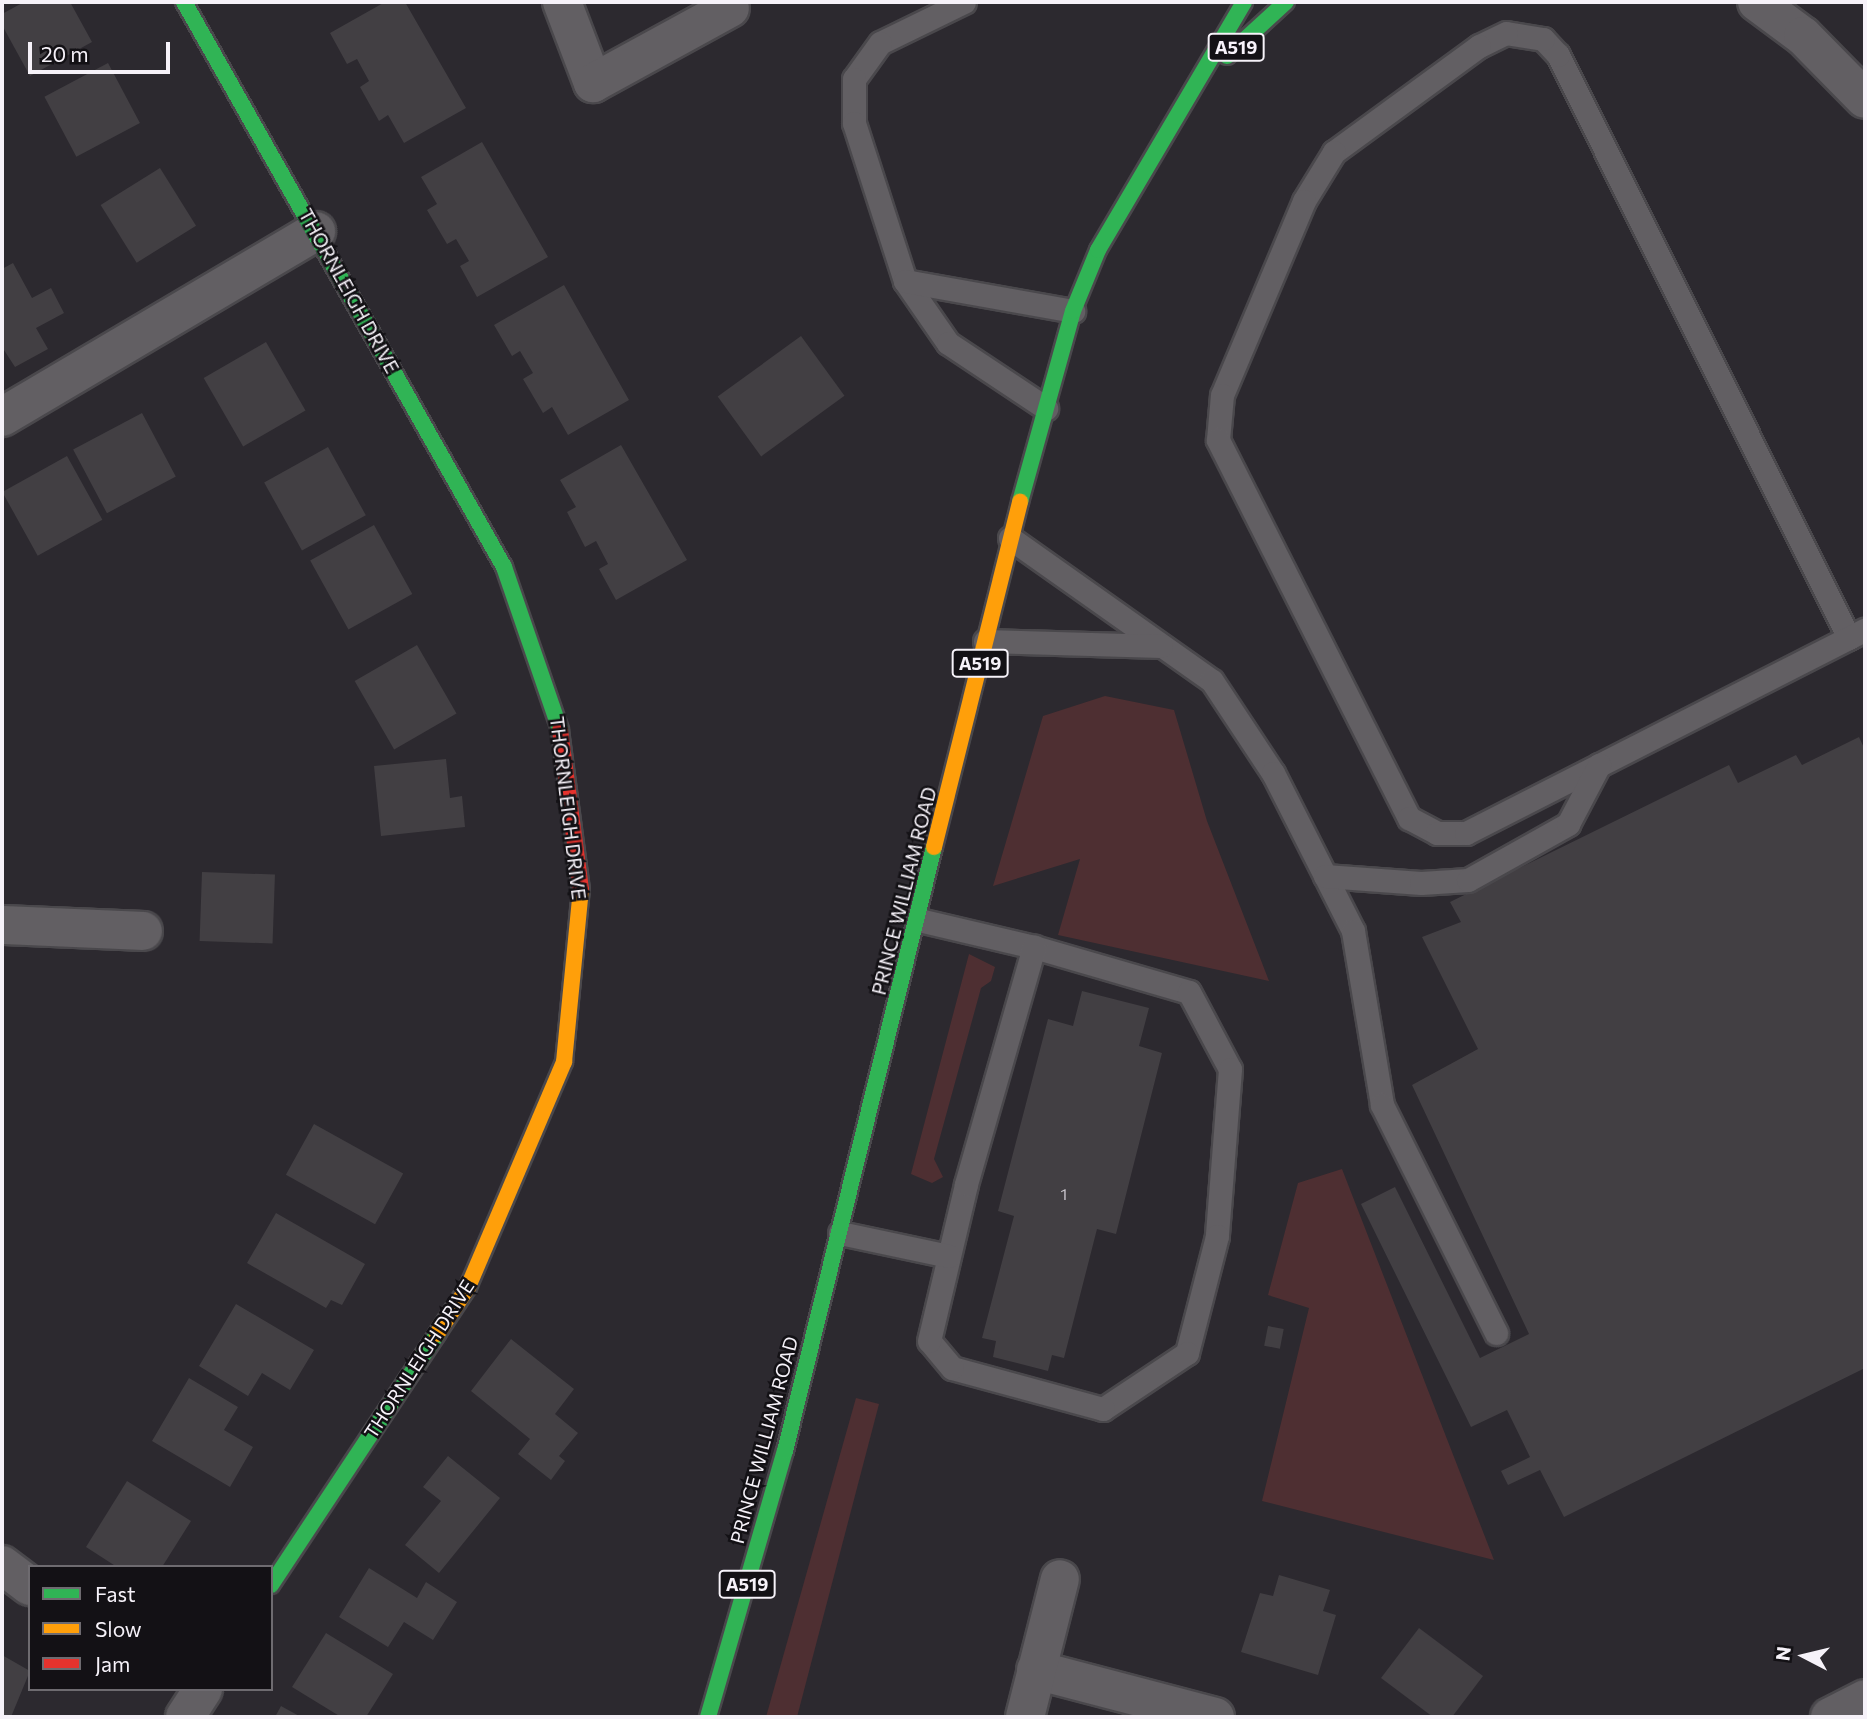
<!DOCTYPE html>
<style>
body{margin:0}
#map{position:relative;width:1867px;height:1719px;overflow:hidden;background:#2c292f;font-family:Commissioner,sans-serif}
div>[style]{position:absolute}
.green>*{inset:0;background:#4e2f32}
.building>*{inset:0;background:#423f43;transform-origin:0 0}
.roads{filter:drop-shadow(2px 0 #4a484c) drop-shadow(-2px 0 #4a484c) drop-shadow(0 2px #4a484c) drop-shadow(0 -2px #4a484c)}
.lane>*{height:23px;margin:-11.5px;padding:0 11.5px;transform-origin:11.5px;border-radius:11.5px;background:#625f63}
.street>*{height:38px;margin:-19px;padding:0 19px;transform-origin:19px;border-radius:19px;background:#625f63}
.fast>*{height:16px;margin:-8px;padding:0 8px;transform-origin:8px;border-radius:8px;background:#30b455}
.slow>*{height:16px;margin:-8px;padding:0 8px;transform-origin:8px;border-radius:8px;background:#ff9f0a}
.jam>*{height:16px;margin:-8px;padding:0 8px;transform-origin:8px;border-radius:8px;background:#e5322d}
span{translate:-50% -50%;white-space:nowrap;text-align:center;line-height:1.15;-webkit-text-stroke:5px #131115;paint-order:stroke}
.number-label{font-size:16px;color:#c9c5cc}
.number-label span{-webkit-text-stroke-width:0}
.shield-label span{padding:2px 5px;background:#131115;border:2px solid;border-radius:5px;-webkit-text-stroke-width:0}
.shield-label{font-size:18px;color:#f6f2f9;font-weight:700}
.street-label{font-size:19px;color:#f6f2f9}
.frame{position:absolute;inset:0;border:4px solid #f6f2f9;pointer-events:none}
.legend{position:absolute;left:28px;top:1565px;width:245px;height:126px;box-sizing:border-box;background:#131115;border:2px solid #6e6b70;margin:0;padding:9px 12px;list-style:none;font-size:21px;color:#f6f2f9}
.legend li{display:flex;align-items:center;gap:14px;height:35px}
.legend b{width:35px;border:2px solid #6e6b70}
.north{position:absolute;left:1769px;top:1621px;width:70px;height:70px;-webkit-text-stroke:5px #131115;paint-order:stroke;rotate:277deg;font-size:19px;font-weight:700;line-height:28px;text-align:center;color:#f6f2f9}
.north::after{content:'';display:block;margin:auto;width:24px;height:32px;background:#f6f2f9;clip-path:polygon(50% 0,100% 100%,50% 72%,0 100%)}
.scale{position:absolute;left:28px;top:42px;width:142px;height:32px;box-sizing:border-box;border:4px solid #f6f2f9;border-top:0;padding-left:9px;font-size:21px;line-height:24px;white-space:nowrap;color:#f6f2f9;-webkit-text-stroke:5px #131115;paint-order:stroke}
</style>
<div id="map">
<div class="green">
<div style="clip-path:polygon(1105px 696px,1174px 710px,1207px 821px,1269px 981px,1058px 935px,1080px 859px,993px 886px,1043px 716px)"></div>
<div style="clip-path:polygon(969px 954px,995px 967px,991px 981px,981px 988px,934px 1159px,943px 1177px,932px 1183px,911px 1174px)"></div>
<div style="clip-path:polygon(1342px 1169px,1494px 1560px,1262px 1501px,1309px 1308px,1268px 1295px,1298px 1183px)"></div>
<div style="clip-path:polygon(856px 1398px,879px 1404px,797px 1717px,766px 1717px)"></div>
</div>
<div class="building">
<div style="clip-path:polygon(24px 2px,70px 2px,92px 42px,30px 76px,2px 25px,2px 14px)"></div>
<div style="clip-path:polygon(385px 2px,405px 2px,466px 108px,404px 143px,388px 115px,379px 121px,360px 87px,369px 81px,357px 59px,347px 64px,330px 33px)"></div>
<div style="left:108px;top:63px;width:68px;height:72px;rotate:62deg"></div>
<div style="clip-path:polygon(482px 142px,548px 257px,477px 297px,460px 266px,469px 261px,456px 239px,447px 244px,427px 210px,437px 204px,421px 177px)"></div>
<div style="left:160px;top:168px;width:68px;height:70px;rotate:58deg"></div>
<div style="clip-path:polygon(13px 263px,32px 298px,51px 288px,64px 313px,36px 328px,48px 349px,15px 367px,2px 347px,2px 269px)"></div>
<div style="clip-path:polygon(564px 285px,629px 400px,568px 435px,552px 407px,543px 413px,523px 379px,533px 373px,520px 351px,512px 356px,494px 325px)"></div>
<div style="left:801px;top:336px;width:74px;height:103px;rotate:54deg"></div>
<div style="left:266px;top:342px;width:79px;height:72px;rotate:60deg"></div>
<div style="left:142px;top:413px;width:72px;height:78px;rotate:62deg"></div>
<div style="clip-path:polygon(621px 445px,687px 560px,616px 600px,599px 569px,608px 564px,596px 541px,585px 547px,567px 512px,576px 507px,560px 480px)"></div>
<div style="left:328px;top:447px;width:78px;height:73px;rotate:61deg"></div>
<div style="left:67px;top:456px;width:73px;height:74px;rotate:61deg"></div>
<div style="left:374px;top:525px;width:79px;height:73px;rotate:61deg"></div>
<div style="left:417px;top:645px;width:79px;height:72px;rotate:60deg"></div>
<div style="clip-path:polygon(1859px 737px,1865px 750px,1865px 1368px,1564px 1517px,1540px 1470px,1508px 1485px,1501px 1471px,1530px 1457px,1507px 1410px,1471px 1427px,1361px 1204px,1395px 1187px,1480px 1358px,1529px 1334px,1412px 1085px,1478px 1049px,1422px 937px,1461px 922px,1450px 902px,1729px 765px,1738px 783px,1796px 755px,1802px 765px)"></div>
<div style="clip-path:polygon(446px 759px,450px 798px,462px 796px,465px 827px,381px 836px,374px 766px)"></div>
<div style="left:202px;top:872px;width:73px;height:69px;rotate:2deg"></div>
<div style="clip-path:polygon(1082px 991px,1149px 1008px,1139px 1046px,1162px 1053px,1116px 1234px,1097px 1229px,1064px 1358px,1052px 1355px,1048px 1371px,993px 1357px,996px 1341px,982px 1338px,1014px 1216px,998px 1211px,1048px 1019px,1073px 1026px)"></div>
<div style="left:314px;top:1124px;width:102px;height:58px;rotate:29deg"></div>
<div style="clip-path:polygon(276px 1213px,365px 1264px,342px 1305px,331px 1300px,326px 1308px,247px 1263px)"></div>
<div style="clip-path:polygon(236px 1304px,314px 1350px,290px 1390px,262px 1373px,248px 1396px,199px 1366px)"></div>
<div style="left:1268px;top:1326px;width:16px;height:20px;rotate:11deg"></div>
<div style="clip-path:polygon(511px 1339px,574px 1389px,555px 1414px,578px 1433px,559px 1456px,565px 1461px,551px 1480px,518px 1454px,530px 1439px,471px 1391px)"></div>
<div style="clip-path:polygon(189px 1378px,238px 1407px,224px 1430px,253px 1447px,230px 1487px,152px 1441px)"></div>
<div style="clip-path:polygon(448px 1456px,500px 1498px,439px 1573px,405px 1545px,441px 1501px,423px 1487px)"></div>
<div style="clip-path:polygon(127px 1481px,191px 1521px,162px 1567px,117px 1567px,86px 1547px)"></div>
<div style="clip-path:polygon(369px 1568px,417px 1598px,426px 1582px,457px 1602px,433px 1640px,404px 1622px,388px 1647px,339px 1617px)"></div>
<div style="clip-path:polygon(1279px 1575px,1330px 1590px,1323px 1611px,1336px 1615px,1318px 1675px,1241px 1652px,1260px 1593px,1273px 1596px)"></div>
<div style="clip-path:polygon(1419px 1628px,1483px 1676px,1452px 1717px,1433px 1717px,1381px 1678px)"></div>
<div style="clip-path:polygon(326px 1633px,393px 1674px,366px 1717px,341px 1717px,292px 1687px)"></div>
<div style="clip-path:polygon(2px 1655px,30px 1671px,11px 1717px,2px 1717px)"></div>
<div style="clip-path:polygon(281px 1706px,301px 1717px,275px 1717px)"></div>
</div>
<div class="roads">
<div class="lane">
<div style="left:964px;top:2px;width:93px;rotate:154deg"></div>
<div style="left:880px;top:43px;width:44px;rotate:125.8deg"></div>
<div style="left:854px;top:79px;width:44px;rotate:90deg"></div>
<div style="left:854px;top:123px;width:166px;rotate:72.1deg"></div>
<div style="left:905px;top:281px;width:75px;rotate:55.3deg"></div>
<div style="left:948px;top:343px;width:118px;rotate:33.6deg"></div>
<div style="left:905px;top:281px;width:171px;rotate:10.1deg"></div>
<div style="left:1010px;top:538px;width:247px;rotate:35.3deg"></div>
<div style="left:1212px;top:681px;width:110px;rotate:56.5deg"></div>
<div style="left:1273px;top:773px;width:177px;rotate:63.1deg"></div>
<div style="left:1353px;top:931px;width:176px;rotate:80.5deg"></div>
<div style="left:1382px;top:1105px;width:255px;rotate:63.4deg"></div>
<div style="left:1849px;top:638px;width:652px;rotate:-116.53deg"></div>
<div style="left:1558px;top:55px;width:22px;rotate:-133deg"></div>
<div style="left:1543px;top:39px;width:37px;rotate:-171deg"></div>
<div style="left:1506px;top:33px;width:30px;rotate:154deg"></div>
<div style="left:1479px;top:46px;width:180px;rotate:143.8deg"></div>
<div style="left:1334px;top:152px;width:57px;rotate:121.5deg"></div>
<div style="left:1304px;top:201px;width:211px;rotate:112.9deg"></div>
<div style="left:1222px;top:395px;width:45px;rotate:95.1deg"></div>
<div style="left:1218px;top:440px;width:424px;rotate:63.2deg"></div>
<div style="left:1409px;top:818px;width:32px;rotate:28deg"></div>
<div style="left:1437px;top:833px;width:29px"></div>
<div style="left:1466px;top:833px;width:448px;rotate:-27deg"></div>
<div style="left:985px;top:641px;width:176px;rotate:1.6deg"></div>
<div style="left:1325px;top:876px;width:96px;rotate:4.2deg"></div>
<div style="left:1421px;top:883px;width:47px;rotate:-3.7deg"></div>
<div style="left:1468px;top:880px;width:115px;rotate:-29.2deg"></div>
<div style="left:1568px;top:824px;width:67px;rotate:-62.3deg"></div>
<div style="left:919px;top:920px;width:118px;rotate:13.2deg"></div>
<div style="left:1034px;top:947px;width:161px;rotate:16.2deg"></div>
<div style="left:1189px;top:992px;width:87px;rotate:62deg"></div>
<div style="left:1230px;top:1069px;width:168px;rotate:94.5deg"></div>
<div style="left:1217px;top:1236px;width:121px;rotate:104.4deg"></div>
<div style="left:1187px;top:1353px;width:101px;rotate:146.3deg"></div>
<div style="left:1103px;top:1409px;width:156px;rotate:-164.8deg"></div>
<div style="left:952px;top:1368px;width:35px;rotate:-130deg"></div>
<div style="left:929px;top:1341px;width:161px;rotate:-76.7deg"></div>
<div style="left:966px;top:1184px;width:247px;rotate:-74deg"></div>
<div style="left:840px;top:1233px;width:111px;rotate:11.9deg"></div>
</div>
<div class="street">
<div style="left:562px;top:2px;width:87px;rotate:69.1deg"></div>
<div style="left:593px;top:83px;width:156px;rotate:-28.7deg"></div>
<div style="left:1757px;top:2px;width:57px;rotate:36.5deg"></div>
<div style="left:1803px;top:36px;width:88px;rotate:45.5deg"></div>
<div style="left:2px;top:417px;width:365px;rotate:-30.6deg"></div>
<div style="left:2px;top:925px;width:141px;rotate:2.4deg"></div>
<div style="left:2px;top:1565px;width:35px;rotate:37deg"></div>
<div style="left:1036px;top:1670px;width:185px;rotate:14.7deg"></div>
<div style="left:185px;top:1717px;width:33px;rotate:-57deg"></div>
<div style="left:1025px;top:1717px;width:142px;rotate:-75.8deg"></div>
<div style="left:1830px;top:1717px;width:39px;rotate:-27deg"></div>
</div>
<div class="fast">
<div style="left:184px;top:2px;width:649px;rotate:60.47deg"></div>
<div style="left:504px;top:567px;width:172px;rotate:71deg"></div>
<div style="left:1227px;top:56px;width:80px;rotate:-42.5deg"></div>
<div style="left:1020px;top:502px;width:198px;rotate:-74.5deg"></div>
<div style="left:1073px;top:311px;width:66px;rotate:-67.7deg"></div>
<div style="left:1098px;top:250px;width:288px;rotate:-59.5deg"></div>
<div style="left:271px;top:1585px;width:301px;rotate:-56.5deg"></div>
<div style="left:708px;top:1717px;width:277px;rotate:-73.9deg"></div>
<div style="left:785px;top:1451px;width:622px;rotate:-76.14deg"></div>
</div>
<div class="slow">
<div style="left:934px;top:847px;width:356px;rotate:-76deg"></div>
<div style="left:437px;top:1334px;width:56px;rotate:-56.6deg"></div>
<div style="left:468px;top:1287px;width:245px;rotate:-66.9deg"></div>
<div style="left:564px;top:1062px;width:173px;rotate:-84.4deg"></div>
</div>
<div class="jam">
<div style="left:560px;top:730px;width:161px;rotate:82.5deg"></div>
</div>
</div>
<div class="number-label">
<span style="left:1064px;top:1194px">1</span>
</div>
<div class="shield-label">
<span style="left:1236px;top:47px">A519</span>
<span style="left:980px;top:663px">A519</span>
<span style="left:747px;top:1584px">A519</span>
</div>
<div class="street-label">
<span style="left:349px;top:291px;rotate:61deg">THORNLEIGH DRIVE</span>
<span style="left:568px;top:808px;rotate:83deg">THORNLEIGH DRIVE</span>
<span style="left:904px;top:891px;rotate:-76deg">PRINCE WILLIAM ROAD</span>
<span style="left:419px;top:1359px;rotate:-57deg">THORNLEIGH DRIVE</span>
<span style="left:764px;top:1440px;rotate:-75deg">PRINCE WILLIAM ROAD</span>
</div>
<div class="frame"></div>
<ul class="legend">
<li><b style="height:9px;background:#30b455"></b>Fast</li>
<li><b style="height:9px;background:#ff9f0a"></b>Slow</li>
<li><b style="height:9px;background:#e5322d"></b>Jam</li>
</ul>
<div class="north">N</div>
<div class="scale">20 m</div>
</div>
